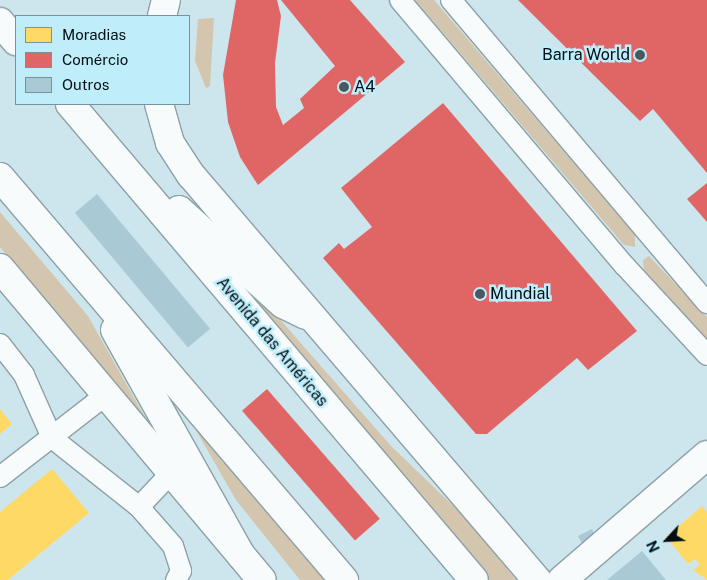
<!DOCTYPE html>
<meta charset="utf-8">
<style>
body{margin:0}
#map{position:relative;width:707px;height:580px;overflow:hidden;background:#cde6ed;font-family:"Public Sans",sans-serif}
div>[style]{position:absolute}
.green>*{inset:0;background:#d4c5ae}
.homes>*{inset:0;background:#ffd966}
.shops>*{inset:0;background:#e06666;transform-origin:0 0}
.building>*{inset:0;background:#a9cad4;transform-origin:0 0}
.roads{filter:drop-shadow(1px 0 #8da0a6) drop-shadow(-1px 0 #8da0a6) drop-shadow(0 1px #8da0a6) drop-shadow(0 -1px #8da0a6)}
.street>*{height:20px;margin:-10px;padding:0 10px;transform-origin:10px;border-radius:10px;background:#f8fbfc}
.secondary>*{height:28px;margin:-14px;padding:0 14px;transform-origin:14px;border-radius:14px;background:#f8fbfc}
.highway>*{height:28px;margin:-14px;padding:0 14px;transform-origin:14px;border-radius:14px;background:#f8fbfc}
.dots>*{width:14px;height:14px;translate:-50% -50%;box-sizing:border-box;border:2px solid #c0edfa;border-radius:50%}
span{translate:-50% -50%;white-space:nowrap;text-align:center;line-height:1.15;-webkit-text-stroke:5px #c0edfa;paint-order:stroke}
.poi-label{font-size:16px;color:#010e13}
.right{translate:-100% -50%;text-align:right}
.left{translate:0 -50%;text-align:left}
.street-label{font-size:16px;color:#010e13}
.legend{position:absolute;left:15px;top:15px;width:175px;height:90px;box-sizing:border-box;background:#c0edfa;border:1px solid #74949e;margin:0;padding:6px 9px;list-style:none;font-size:15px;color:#010e13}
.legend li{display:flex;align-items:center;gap:10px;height:25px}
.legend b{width:25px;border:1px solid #74949e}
.north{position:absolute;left:642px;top:515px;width:50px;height:50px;-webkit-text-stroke:4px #c0edfa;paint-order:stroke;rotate:245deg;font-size:14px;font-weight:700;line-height:20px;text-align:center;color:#010e13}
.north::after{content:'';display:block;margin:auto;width:18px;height:22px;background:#010e13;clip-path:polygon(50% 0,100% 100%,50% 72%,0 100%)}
</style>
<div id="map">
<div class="green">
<div style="clip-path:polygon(415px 0,434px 0,635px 234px,635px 247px,624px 245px)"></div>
<div style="clip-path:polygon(214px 18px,210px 86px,206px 88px,195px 61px,198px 19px)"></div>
<div style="clip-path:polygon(0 212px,88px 316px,151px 428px,0 247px)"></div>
<div style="clip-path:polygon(649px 256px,707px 317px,707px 341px,644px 270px,643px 260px)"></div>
<div style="clip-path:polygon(232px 275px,263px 300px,391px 446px,467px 519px,516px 580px,486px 580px)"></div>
<div style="clip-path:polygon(174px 392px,332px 580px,300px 580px,236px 500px)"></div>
</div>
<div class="homes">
<div style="clip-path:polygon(0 409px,12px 424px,0 434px)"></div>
<div style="clip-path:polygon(52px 469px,89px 513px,8px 580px,0 580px,0 512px)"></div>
<div style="clip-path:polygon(702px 506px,707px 512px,707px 580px,693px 570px,700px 565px,695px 559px,688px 564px,666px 537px)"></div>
</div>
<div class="shops">
<div style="clip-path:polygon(236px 0,277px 0,281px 16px,275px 63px,276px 107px,283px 125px,304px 108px,300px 99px,335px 66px,281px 0,350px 0,405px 62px,258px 185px,240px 157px,228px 122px,223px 75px)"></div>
<div style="clip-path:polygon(518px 0,707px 0,707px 173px,653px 109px,640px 121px)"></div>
<div style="clip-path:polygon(443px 103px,637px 331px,588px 370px,577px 358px,487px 434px,476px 434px,323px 258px,339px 243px,344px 249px,372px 227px,341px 188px)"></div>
<div style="clip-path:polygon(707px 183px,707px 222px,687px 199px)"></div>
<div style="left:267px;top:389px;width:172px;height:33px;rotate:49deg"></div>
</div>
<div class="building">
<div style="left:97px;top:194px;width:176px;height:29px;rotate:50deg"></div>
<div style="clip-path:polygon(592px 529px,596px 537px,583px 545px,578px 536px)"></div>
<div style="clip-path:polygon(642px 551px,666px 580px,607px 580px)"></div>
</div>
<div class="roads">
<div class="street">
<div style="left:400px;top:0;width:348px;rotate:49.8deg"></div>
<div style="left:625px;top:266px;width:121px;rotate:47.3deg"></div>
<div style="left:451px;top:0;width:397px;rotate:49.8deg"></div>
<div style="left:0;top:344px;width:39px;rotate:52deg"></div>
<div style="left:24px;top:375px;width:69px;rotate:66deg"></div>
<div style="left:52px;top:438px;width:111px;rotate:38.4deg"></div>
<div style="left:139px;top:507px;width:52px;rotate:48.9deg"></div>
<div style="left:173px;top:546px;width:26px;rotate:72deg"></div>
<div style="left:181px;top:571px;width:10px;rotate:119deg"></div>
<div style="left:0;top:477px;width:135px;rotate:-37.8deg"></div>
<div style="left:139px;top:507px;width:48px;rotate:-46.7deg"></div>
</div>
<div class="secondary">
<div style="left:162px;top:16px;width:16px;rotate:-76deg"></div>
<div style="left:159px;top:104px;width:41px;rotate:74.2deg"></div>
<div style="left:170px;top:143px;width:38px;rotate:57deg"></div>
<div style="left:191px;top:175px;width:533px;rotate:49.49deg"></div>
<div style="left:0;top:268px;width:407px;rotate:50deg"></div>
<div style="left:562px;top:580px;width:191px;rotate:-40.8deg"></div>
</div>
<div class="highway">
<div style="left:0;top:22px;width:25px;rotate:50deg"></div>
<div style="left:70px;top:104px;width:624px;rotate:49.68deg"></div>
<div style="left:0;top:177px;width:530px;rotate:49.52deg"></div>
<div style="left:179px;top:210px;width:140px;rotate:42.1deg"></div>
<div style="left:283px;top:304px;width:25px;rotate:26deg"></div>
<div style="left:115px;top:330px;width:257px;rotate:60.8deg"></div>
</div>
</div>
<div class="dots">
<div style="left:640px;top:55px;background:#485a5f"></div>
<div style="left:344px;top:87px;background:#485a5f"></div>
<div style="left:480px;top:294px;background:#485a5f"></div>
</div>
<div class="poi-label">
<span class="right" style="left:630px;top:55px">Barra World</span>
<span class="left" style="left:354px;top:87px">A4</span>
<span class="left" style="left:490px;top:294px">Mundial</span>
</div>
<div class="street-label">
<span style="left:272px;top:342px;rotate:50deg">Avenida das Américas</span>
</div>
<ul class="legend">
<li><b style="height:14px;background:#ffd966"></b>Moradias</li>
<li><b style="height:14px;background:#e06666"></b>Comércio</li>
<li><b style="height:14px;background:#a9cad4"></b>Outros</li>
</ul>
<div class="north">N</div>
</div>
